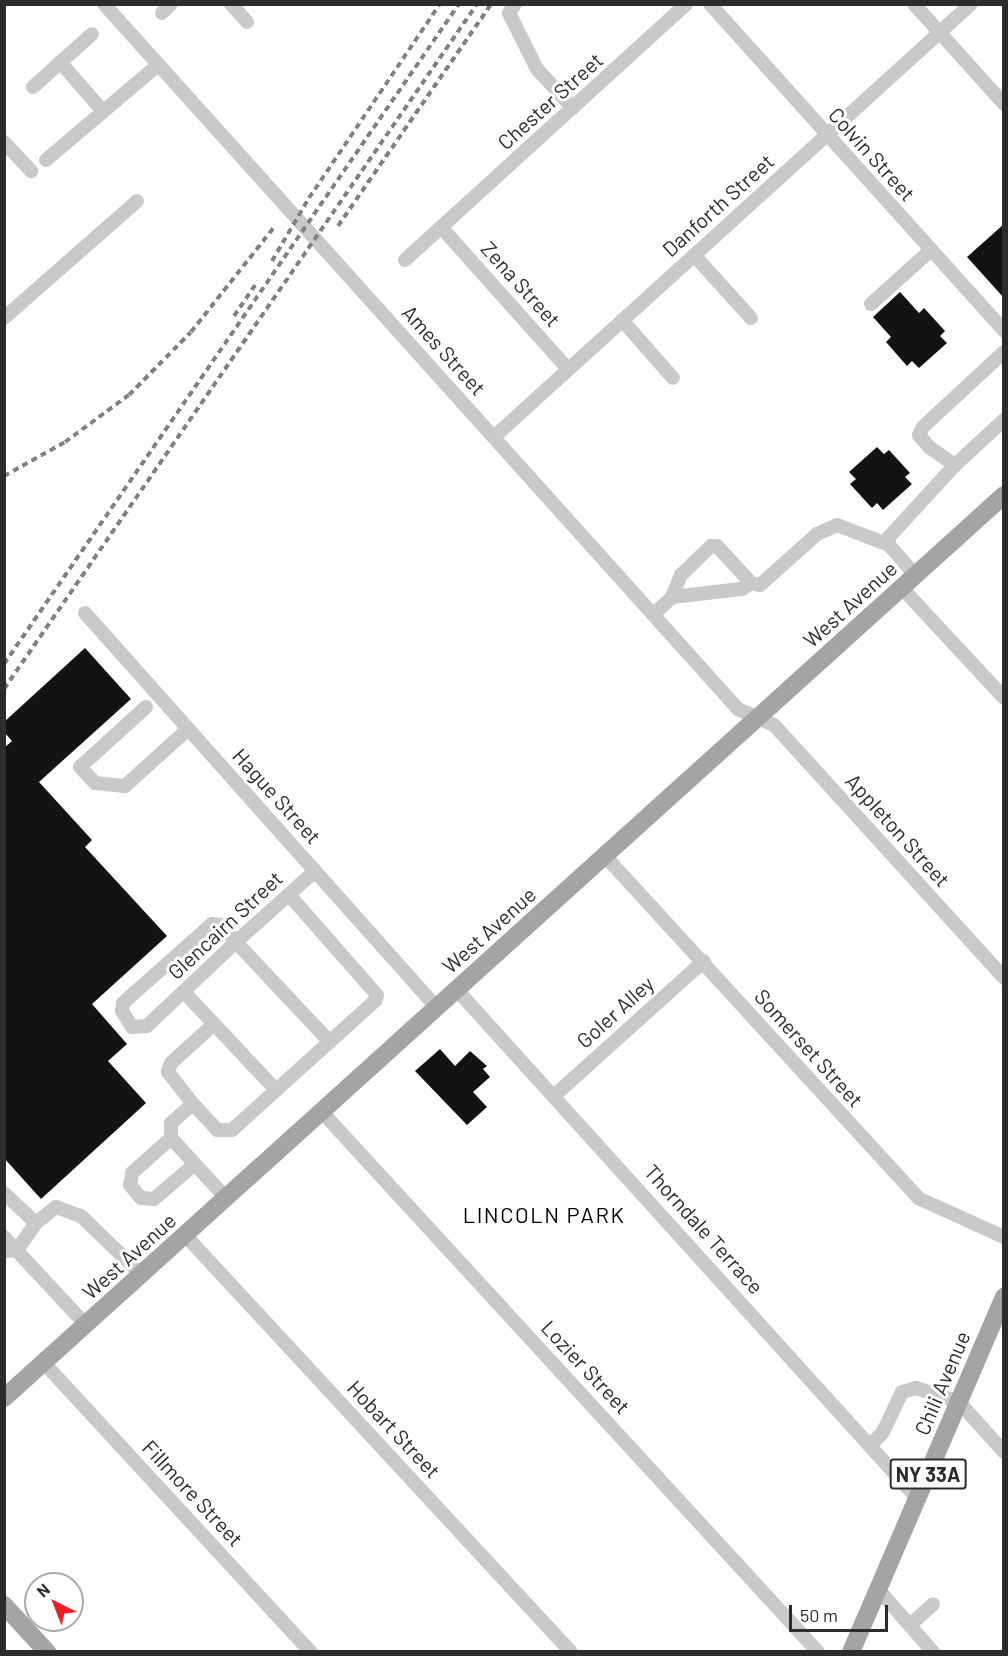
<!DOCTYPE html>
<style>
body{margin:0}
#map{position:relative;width:1008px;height:1656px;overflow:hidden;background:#fff;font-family:Barlow,sans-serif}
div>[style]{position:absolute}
.building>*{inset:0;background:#131313}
.minor>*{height:14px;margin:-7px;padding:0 7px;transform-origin:7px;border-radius:7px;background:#c9c9c9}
.major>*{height:18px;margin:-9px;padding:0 9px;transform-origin:9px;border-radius:9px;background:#a4a4a4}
.rail>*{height:4px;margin-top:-2px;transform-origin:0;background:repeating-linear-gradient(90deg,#818181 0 6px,transparent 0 10.5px)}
span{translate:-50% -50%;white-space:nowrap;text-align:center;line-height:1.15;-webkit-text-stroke:6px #fff;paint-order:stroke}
.shield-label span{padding:2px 4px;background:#fff;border:2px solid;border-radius:4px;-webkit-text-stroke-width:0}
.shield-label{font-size:20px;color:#2c2c2c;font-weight:700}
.street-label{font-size:21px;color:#2c2c2c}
.neighbourhood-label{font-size:22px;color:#000;letter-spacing:1.5px}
.frame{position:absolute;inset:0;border:6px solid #2c2c2c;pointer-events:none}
.north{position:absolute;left:24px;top:1572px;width:60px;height:60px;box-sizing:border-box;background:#fff;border:2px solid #ababab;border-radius:50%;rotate:318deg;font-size:16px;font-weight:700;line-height:24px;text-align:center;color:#2c2c2c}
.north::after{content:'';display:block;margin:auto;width:21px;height:27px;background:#f61b26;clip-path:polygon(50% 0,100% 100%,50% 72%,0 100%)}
.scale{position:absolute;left:789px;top:1605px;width:99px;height:27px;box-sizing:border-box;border:3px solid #2c2c2c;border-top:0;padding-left:8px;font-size:18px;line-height:21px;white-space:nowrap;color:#2c2c2c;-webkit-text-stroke:4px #fff;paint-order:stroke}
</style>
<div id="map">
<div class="building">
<div style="clip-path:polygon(1004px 224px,1004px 298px,967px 257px)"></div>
<div style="clip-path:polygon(900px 292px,919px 313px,924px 308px,945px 331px,940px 336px,947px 343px,919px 368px,912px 361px,907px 366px,886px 342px,891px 337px,873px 317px)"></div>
<div style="clip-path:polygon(877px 447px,884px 454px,889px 450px,910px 473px,905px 477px,912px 484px,883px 510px,877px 503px,872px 508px,850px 484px,856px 479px,849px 472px)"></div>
<div style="clip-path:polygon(85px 648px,131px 699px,39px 782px,92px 840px,85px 847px,167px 936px,92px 1004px,127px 1044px,108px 1061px,146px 1103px,41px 1199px,4px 1158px,4px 748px,12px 741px,4px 732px,4px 722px)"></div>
<div style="clip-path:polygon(440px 1049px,455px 1066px,470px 1051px,487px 1066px,483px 1069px,490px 1077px,473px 1092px,487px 1107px,467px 1125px,415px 1071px)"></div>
</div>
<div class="minor">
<div style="left:104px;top:4px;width:948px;rotate:48.04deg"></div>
<div style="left:738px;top:709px;width:39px;rotate:24deg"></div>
<div style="left:774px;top:725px;width:342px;rotate:47.7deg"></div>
<div style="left:231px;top:4px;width:24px;rotate:48deg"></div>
<div style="left:515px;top:4px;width:11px;rotate:124deg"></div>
<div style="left:509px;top:13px;width:63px;rotate:63.4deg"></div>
<div style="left:537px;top:69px;width:53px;rotate:47.3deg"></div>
<div style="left:710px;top:4px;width:440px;rotate:48deg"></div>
<div style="left:914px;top:4px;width:135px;rotate:48deg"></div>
<div style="left:162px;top:13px;width:13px;rotate:-45deg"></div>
<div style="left:60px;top:62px;width:62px;rotate:48.9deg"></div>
<div style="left:33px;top:87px;width:79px;rotate:-41.9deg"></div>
<div style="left:4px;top:142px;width:40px;rotate:47deg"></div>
<div style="left:46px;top:160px;width:147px;rotate:-40.3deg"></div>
<div style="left:441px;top:227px;width:191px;rotate:48.2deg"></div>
<div style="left:694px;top:255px;width:85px;rotate:47.9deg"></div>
<div style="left:405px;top:260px;width:380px;rotate:-42.3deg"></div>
<div style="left:871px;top:304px;width:81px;rotate:-42deg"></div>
<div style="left:4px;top:318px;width:177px;rotate:-41.3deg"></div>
<div style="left:622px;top:320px;width:77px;rotate:48.7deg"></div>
<div style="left:1004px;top:352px;width:110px;rotate:137.2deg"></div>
<div style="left:923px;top:427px;width:9px;rotate:117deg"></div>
<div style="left:919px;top:435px;width:16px;rotate:50deg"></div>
<div style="left:929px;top:447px;width:32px;rotate:35deg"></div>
<div style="left:955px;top:465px;width:67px;rotate:-42.6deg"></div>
<div style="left:494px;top:437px;width:644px;rotate:-42.23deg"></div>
<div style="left:889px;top:545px;width:8px;rotate:-90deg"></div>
<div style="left:889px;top:537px;width:98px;rotate:-47.5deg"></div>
<div style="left:901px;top:587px;width:151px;rotate:47.1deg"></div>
<div style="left:672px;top:597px;width:70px;rotate:-6.5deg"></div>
<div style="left:742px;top:589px;width:11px;rotate:-34deg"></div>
<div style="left:85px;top:613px;width:529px;rotate:48.29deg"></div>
<div style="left:654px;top:614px;width:25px;rotate:-43deg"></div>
<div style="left:672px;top:597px;width:24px;rotate:-68deg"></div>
<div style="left:681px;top:575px;width:42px;rotate:-44deg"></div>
<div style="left:711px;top:546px;width:6px"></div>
<div style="left:717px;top:546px;width:50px;rotate:47.4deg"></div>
<div style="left:751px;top:583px;width:9px;rotate:13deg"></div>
<div style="left:760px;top:585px;width:76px;rotate:-41.8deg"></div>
<div style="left:817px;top:534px;width:22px;rotate:-24deg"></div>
<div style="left:837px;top:525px;width:56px;rotate:21deg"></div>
<div style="left:889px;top:545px;width:40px;rotate:49deg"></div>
<div style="left:146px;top:707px;width:89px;rotate:137.7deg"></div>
<div style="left:80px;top:767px;width:22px;rotate:47deg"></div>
<div style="left:95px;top:783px;width:30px;rotate:6deg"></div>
<div style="left:125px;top:786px;width:85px;rotate:-42.1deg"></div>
<div style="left:605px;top:856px;width:464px;rotate:47.5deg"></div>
<div style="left:918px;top:1198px;width:94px;rotate:24.4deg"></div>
<div style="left:315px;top:871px;width:106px;rotate:138.1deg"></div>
<div style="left:236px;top:942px;width:122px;rotate:136.7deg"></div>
<div style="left:147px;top:1026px;width:15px;rotate:176deg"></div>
<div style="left:132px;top:1027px;width:19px;rotate:-122deg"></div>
<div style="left:122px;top:1011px;width:8px;rotate:-83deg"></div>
<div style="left:123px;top:1003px;width:119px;rotate:-41.6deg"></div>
<div style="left:212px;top:924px;width:9px;rotate:6deg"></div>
<div style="left:221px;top:925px;width:23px;rotate:49deg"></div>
<div style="left:236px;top:942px;width:137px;rotate:46.8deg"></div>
<div style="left:457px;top:990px;width:685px;rotate:47.84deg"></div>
<div style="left:184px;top:992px;width:134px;rotate:46.8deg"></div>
<div style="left:555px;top:1095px;width:200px;rotate:-42deg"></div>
<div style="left:193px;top:1104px;width:41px;rotate:-128deg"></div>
<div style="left:168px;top:1072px;width:9px;rotate:-72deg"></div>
<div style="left:171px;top:1063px;width:58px;rotate:-42.2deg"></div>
<div style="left:322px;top:1112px;width:733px;rotate:47.43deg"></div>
<div style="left:171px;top:1138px;width:52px;rotate:138.1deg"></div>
<div style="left:132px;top:1173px;width:12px;rotate:99deg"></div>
<div style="left:130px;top:1185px;width:17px;rotate:50deg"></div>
<div style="left:141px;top:1198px;width:13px;rotate:4deg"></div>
<div style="left:154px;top:1199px;width:54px;rotate:-40.5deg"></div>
<div style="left:4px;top:1193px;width:44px;rotate:43.2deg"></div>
<div style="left:36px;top:1223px;width:26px;rotate:-39deg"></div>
<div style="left:56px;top:1207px;width:27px;rotate:20deg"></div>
<div style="left:81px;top:1216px;width:85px;rotate:44deg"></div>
<div style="left:226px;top:1198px;width:81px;rotate:-132.5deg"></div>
<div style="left:171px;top:1138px;width:15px;rotate:-90deg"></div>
<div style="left:171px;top:1123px;width:29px;rotate:-41deg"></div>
<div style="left:193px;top:1104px;width:35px;rotate:47deg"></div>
<div style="left:217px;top:1130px;width:15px"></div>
<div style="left:232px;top:1130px;width:193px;rotate:-42.1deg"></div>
<div style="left:375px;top:1001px;width:6px;rotate:-72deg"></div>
<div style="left:377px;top:995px;width:133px;rotate:-131.3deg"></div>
<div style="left:185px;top:1235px;width:568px;rotate:47.21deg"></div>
<div style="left:4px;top:1237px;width:120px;rotate:47deg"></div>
<div style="left:4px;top:1251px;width:13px;rotate:-4deg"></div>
<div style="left:17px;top:1250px;width:33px;rotate:-55deg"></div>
<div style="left:44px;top:1363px;width:393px;rotate:47.3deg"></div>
<div style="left:870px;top:1446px;width:19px;rotate:-47deg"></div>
<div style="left:883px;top:1432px;width:44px;rotate:-64.6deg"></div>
<div style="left:902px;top:1392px;width:15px;rotate:-16deg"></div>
<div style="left:916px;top:1388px;width:45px;rotate:18deg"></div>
<div style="left:959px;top:1402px;width:67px;rotate:48deg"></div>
<div style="left:878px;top:1589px;width:84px;rotate:48.9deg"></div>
<div style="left:910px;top:1625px;width:31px;rotate:-42deg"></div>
</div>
<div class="major">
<div style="left:4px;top:1398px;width:1347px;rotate:-42.08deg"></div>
<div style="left:4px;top:1605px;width:64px;rotate:47.5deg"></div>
<div style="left:851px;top:1652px;width:387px;rotate:-66.7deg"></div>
</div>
<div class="rail">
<div style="left:338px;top:226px;width:270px;rotate:-55.4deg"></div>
<div style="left:272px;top:261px;width:73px;rotate:-59.6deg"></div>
<div style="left:309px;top:198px;width:234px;rotate:-56deg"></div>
<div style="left:234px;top:316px;width:42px;rotate:-55.6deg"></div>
<div style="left:4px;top:476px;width:70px;rotate:-29.1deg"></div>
<div style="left:65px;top:442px;width:79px;rotate:-36.3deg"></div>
<div style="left:129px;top:395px;width:88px;rotate:-45.5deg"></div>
<div style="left:191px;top:332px;width:135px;rotate:-51.6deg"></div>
<div style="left:4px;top:664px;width:802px;rotate:-55.42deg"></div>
<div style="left:4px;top:689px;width:832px;rotate:-55.37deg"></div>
</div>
<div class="shield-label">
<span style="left:928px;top:1474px">NY 33A</span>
</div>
<div class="street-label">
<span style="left:550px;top:101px;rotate:-42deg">Chester Street</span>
<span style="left:872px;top:154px;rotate:48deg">Colvin Street</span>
<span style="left:718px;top:205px;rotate:-42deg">Danforth Street</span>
<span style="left:521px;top:284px;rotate:48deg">Zena Street</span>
<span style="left:444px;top:350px;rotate:48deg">Ames Street</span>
<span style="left:850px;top:604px;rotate:-42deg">West Avenue</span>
<span style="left:277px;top:796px;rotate:48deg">Hague Street</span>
<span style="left:898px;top:830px;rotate:48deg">Appleton Street</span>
<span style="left:225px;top:925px;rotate:-43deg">Glencairn Street</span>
<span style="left:489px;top:930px;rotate:-42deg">West Avenue</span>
<span style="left:615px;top:1012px;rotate:-42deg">Goler Alley</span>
<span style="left:809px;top:1048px;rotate:48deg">Somerset Street</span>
<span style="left:704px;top:1229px;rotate:48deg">Thorndale Terrace</span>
<span style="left:129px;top:1256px;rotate:-42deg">West Avenue</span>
<span style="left:586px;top:1367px;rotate:47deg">Lozier Street</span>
<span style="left:942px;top:1383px;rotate:-67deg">Chili Avenue</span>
<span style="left:394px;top:1429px;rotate:47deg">Hobart Street</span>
<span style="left:193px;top:1493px;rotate:47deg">Fillmore Street</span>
</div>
<div class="neighbourhood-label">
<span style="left:544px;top:1215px">LINCOLN PARK</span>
</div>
<div class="frame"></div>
<div class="north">N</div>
<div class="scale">50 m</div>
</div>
